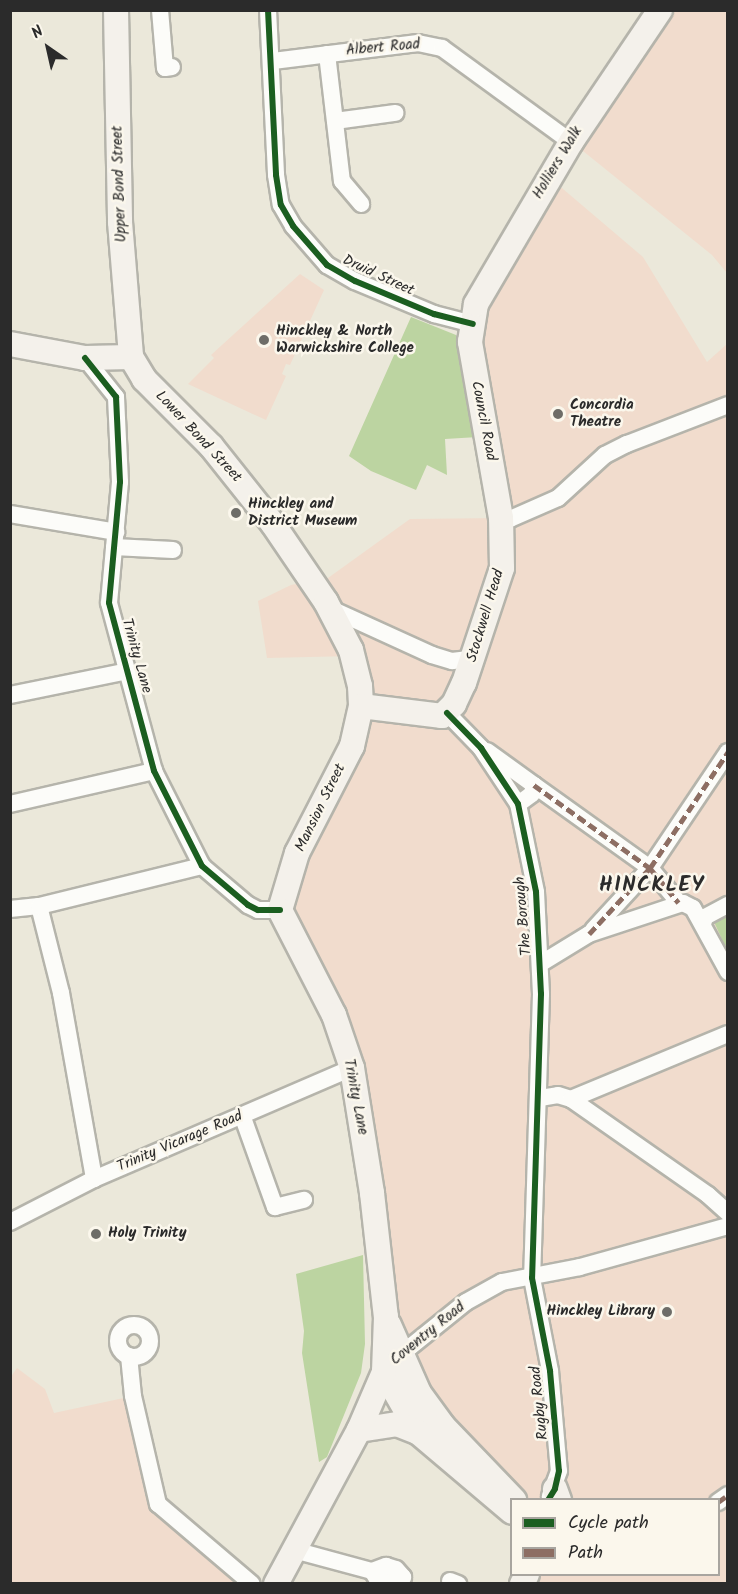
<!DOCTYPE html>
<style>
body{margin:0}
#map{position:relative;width:738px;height:1594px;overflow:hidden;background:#ebe8da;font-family:Kalam,sans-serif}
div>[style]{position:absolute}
.built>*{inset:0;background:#f1dccd}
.green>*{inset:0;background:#bcd4a1}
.roads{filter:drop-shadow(2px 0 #b5b4ab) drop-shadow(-2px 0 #b5b4ab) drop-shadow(0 2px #b5b4ab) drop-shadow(0 -2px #b5b4ab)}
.street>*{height:16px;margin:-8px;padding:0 8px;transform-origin:8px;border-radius:8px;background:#fcfcf9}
.street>.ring{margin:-8px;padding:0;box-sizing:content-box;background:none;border:16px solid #fcfcf9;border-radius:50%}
.secondary>*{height:24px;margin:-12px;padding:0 12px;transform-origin:12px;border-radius:12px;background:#f4f1eb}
.quiet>*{height:4.5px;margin-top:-2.25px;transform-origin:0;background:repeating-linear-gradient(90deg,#8d6e63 0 9px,transparent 0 13.5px)}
.cycleway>*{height:6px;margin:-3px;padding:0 3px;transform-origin:3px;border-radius:3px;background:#1b5e20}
.dots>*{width:16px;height:16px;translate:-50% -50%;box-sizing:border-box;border:3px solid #fbf7ec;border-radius:50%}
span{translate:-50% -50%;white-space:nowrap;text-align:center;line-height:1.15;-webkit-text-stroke:5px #fbf7ec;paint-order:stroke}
.street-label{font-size:15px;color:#2b2b2b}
.poi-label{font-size:15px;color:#2b2b2b;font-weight:700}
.left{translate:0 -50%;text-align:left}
.right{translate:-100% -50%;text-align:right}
.district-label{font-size:21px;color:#2b2b2b;font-weight:700;letter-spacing:1.5px}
.frame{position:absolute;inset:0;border:12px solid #2b2b2b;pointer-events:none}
.legend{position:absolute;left:510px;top:1498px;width:210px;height:78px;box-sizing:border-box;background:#fbf7ec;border:2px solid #a8a59f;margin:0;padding:8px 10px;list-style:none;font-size:18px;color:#2b2b2b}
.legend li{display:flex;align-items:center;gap:12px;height:30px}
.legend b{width:30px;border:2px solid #a8a59f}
.north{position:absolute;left:18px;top:18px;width:60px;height:60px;-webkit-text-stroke:4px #fbf7ec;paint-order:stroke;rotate:326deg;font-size:16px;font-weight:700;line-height:24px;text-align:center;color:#2b2b2b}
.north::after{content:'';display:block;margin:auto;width:21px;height:27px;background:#2b2b2b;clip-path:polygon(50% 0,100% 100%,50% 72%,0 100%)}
</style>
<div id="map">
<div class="built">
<div style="clip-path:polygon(673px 11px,727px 11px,727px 273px,712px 255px,578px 147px,605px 88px)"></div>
<div style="clip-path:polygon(556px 183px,643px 257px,707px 362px,727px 344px,728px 916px,714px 922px,728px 945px,727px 1583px,523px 1583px,526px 1574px,718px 1574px,718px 1500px,514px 1499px,401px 1353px,352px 1068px,280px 910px,352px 746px,352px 656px,267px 658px,258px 601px,291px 585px,328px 578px,410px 519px,501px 518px,478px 327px,513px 253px)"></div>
<div style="clip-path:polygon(300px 274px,324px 290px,290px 365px,286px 364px,282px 374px,286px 376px,266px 420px,188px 384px,214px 358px,211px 355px)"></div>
<div style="clip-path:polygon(17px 1368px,45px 1389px,54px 1413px,133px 1396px,152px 1490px,241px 1584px,11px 1584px,10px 1378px)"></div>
</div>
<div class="green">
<div style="clip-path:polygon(411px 317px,456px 335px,478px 437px,445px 439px,447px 475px,427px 465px,416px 490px,371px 471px,349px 456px)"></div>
<div style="clip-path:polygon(727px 916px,727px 945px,725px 946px,714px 922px)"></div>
<div style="clip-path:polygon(363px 1255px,365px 1344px,361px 1373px,327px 1457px,319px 1462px,302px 1353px,304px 1331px,296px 1274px)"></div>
</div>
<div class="roads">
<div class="street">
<div style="left:160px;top:10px;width:58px;rotate:85.1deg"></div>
<div style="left:165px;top:68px;width:7px;rotate:-8deg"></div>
<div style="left:268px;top:10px;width:165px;rotate:87.2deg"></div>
<div style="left:276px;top:175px;width:30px;rotate:81deg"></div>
<div style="left:281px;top:205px;width:24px;rotate:60deg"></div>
<div style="left:293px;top:226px;width:52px;rotate:48.9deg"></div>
<div style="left:327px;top:265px;width:32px;rotate:30deg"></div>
<div style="left:355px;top:281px;width:86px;rotate:22.7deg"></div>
<div style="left:434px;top:314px;width:40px;rotate:14.4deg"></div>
<div style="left:327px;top:54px;width:128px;rotate:83.3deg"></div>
<div style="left:342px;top:181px;width:30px;rotate:50deg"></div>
<div style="left:273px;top:61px;width:146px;rotate:-7.1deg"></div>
<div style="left:418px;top:43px;width:25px;rotate:12deg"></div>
<div style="left:442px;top:48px;width:160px;rotate:36.1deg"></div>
<div style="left:335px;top:121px;width:61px;rotate:-7.6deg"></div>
<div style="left:85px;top:358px;width:50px;rotate:51.5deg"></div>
<div style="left:116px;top:397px;width:85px;rotate:87.3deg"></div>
<div style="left:120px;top:482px;width:121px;rotate:95.2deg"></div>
<div style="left:109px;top:603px;width:174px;rotate:75deg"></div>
<div style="left:154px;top:771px;width:106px;rotate:63.2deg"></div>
<div style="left:202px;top:866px;width:60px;rotate:40.3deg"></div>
<div style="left:248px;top:905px;width:11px;rotate:27deg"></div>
<div style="left:258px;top:910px;width:22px"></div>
<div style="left:10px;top:514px;width:108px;rotate:9.6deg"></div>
<div style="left:501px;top:518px;width:9px;rotate:6deg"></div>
<div style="left:510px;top:519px;width:52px;rotate:-23.6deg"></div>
<div style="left:558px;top:498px;width:64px;rotate:-42.5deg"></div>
<div style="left:605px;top:455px;width:25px;rotate:-27deg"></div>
<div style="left:627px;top:444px;width:108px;rotate:-21.1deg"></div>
<div style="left:114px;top:547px;width:59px;rotate:2.9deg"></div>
<div style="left:329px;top:608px;width:113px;rotate:24.5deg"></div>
<div style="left:432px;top:655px;width:21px;rotate:17deg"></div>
<div style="left:452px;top:661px;width:23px;rotate:-7deg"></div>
<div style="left:10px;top:695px;width:120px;rotate:-11.5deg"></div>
<div style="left:447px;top:713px;width:49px;rotate:45.8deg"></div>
<div style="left:481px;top:748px;width:67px;rotate:56.5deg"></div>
<div style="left:518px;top:804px;width:90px;rotate:78.4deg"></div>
<div style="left:536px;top:892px;width:102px;rotate:87.2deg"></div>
<div style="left:541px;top:994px;width:284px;rotate:91.8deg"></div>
<div style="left:532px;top:1278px;width:95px;rotate:79deg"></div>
<div style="left:550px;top:1371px;width:100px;rotate:84.9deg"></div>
<div style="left:559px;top:1471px;width:27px;rotate:110deg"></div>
<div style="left:487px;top:751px;width:58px;rotate:35.9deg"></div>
<div style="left:534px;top:785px;width:9px;rotate:103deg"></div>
<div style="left:532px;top:794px;width:17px;rotate:144deg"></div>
<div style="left:534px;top:785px;width:143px;rotate:35.6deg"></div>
<div style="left:650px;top:868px;width:45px;rotate:50.4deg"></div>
<div style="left:10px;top:804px;width:148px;rotate:-12.9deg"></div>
<div style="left:39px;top:906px;width:90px;rotate:75.8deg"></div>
<div style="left:61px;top:993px;width:189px;rotate:79.9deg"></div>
<div style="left:10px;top:909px;width:29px;rotate:-6deg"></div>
<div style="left:39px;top:906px;width:168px;rotate:-13.8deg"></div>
<div style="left:703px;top:924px;width:7px;rotate:-74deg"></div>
<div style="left:705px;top:917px;width:26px;rotate:-28deg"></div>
<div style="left:593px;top:930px;width:84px;rotate:-47.4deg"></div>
<div style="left:650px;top:868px;width:140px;rotate:-56.1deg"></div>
<div style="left:540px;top:964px;width:57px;rotate:-31.5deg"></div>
<div style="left:589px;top:934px;width:99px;rotate:-18.3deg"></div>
<div style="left:683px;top:903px;width:11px;rotate:27deg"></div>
<div style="left:693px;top:908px;width:73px;rotate:61.3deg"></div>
<div style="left:540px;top:1098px;width:18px;rotate:-9deg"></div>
<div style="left:558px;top:1095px;width:14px;rotate:17deg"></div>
<div style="left:571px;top:1099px;width:167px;rotate:35deg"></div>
<div style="left:708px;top:1195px;width:27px;rotate:42deg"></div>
<div style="left:571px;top:1099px;width:170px;rotate:-22.5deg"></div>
<div style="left:242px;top:1115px;width:98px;rotate:70.3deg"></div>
<div style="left:275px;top:1207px;width:30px;rotate:-14deg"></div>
<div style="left:10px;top:1222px;width:94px;rotate:-27.1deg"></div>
<div style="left:94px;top:1179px;width:281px;rotate:-23.3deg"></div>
<div class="ring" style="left:118px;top:1325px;width:16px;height:16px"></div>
<div style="left:129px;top:1356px;width:40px;rotate:84.3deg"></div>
<div style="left:133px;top:1396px;width:111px;rotate:77deg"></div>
<div style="left:158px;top:1504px;width:123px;rotate:40.4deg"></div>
<div style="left:394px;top:1360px;width:92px;rotate:-38.9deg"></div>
<div style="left:466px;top:1302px;width:41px;rotate:-29.1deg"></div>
<div style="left:502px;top:1282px;width:79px;rotate:-10.9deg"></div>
<div style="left:580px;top:1267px;width:154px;rotate:-15.5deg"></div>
<div style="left:718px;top:1502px;width:12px;rotate:-35deg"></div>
<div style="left:294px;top:1550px;width:81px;rotate:15.1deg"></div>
<div style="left:372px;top:1571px;width:9px;rotate:58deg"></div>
<div style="left:377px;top:1579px;width:16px;rotate:18deg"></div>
<div style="left:372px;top:1571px;width:15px;rotate:-20deg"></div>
<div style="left:386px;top:1566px;width:10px;rotate:17deg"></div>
<div style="left:396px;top:1569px;width:11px;rotate:49deg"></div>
<div style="left:403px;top:1577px;width:10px;rotate:135deg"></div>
<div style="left:450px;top:1581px;width:9px;rotate:21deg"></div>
</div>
<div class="secondary">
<div style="left:116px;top:10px;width:212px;rotate:88.9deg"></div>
<div style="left:120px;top:222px;width:135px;rotate:85.3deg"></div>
<div style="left:131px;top:357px;width:26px;rotate:59deg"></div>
<div style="left:144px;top:379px;width:95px;rotate:45deg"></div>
<div style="left:211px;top:446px;width:100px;rotate:51.5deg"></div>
<div style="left:273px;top:524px;width:94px;rotate:55.8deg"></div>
<div style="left:326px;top:602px;width:54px;rotate:62.5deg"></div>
<div style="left:351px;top:650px;width:37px;rotate:76deg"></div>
<div style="left:360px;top:686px;width:20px;rotate:87deg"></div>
<div style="left:361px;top:706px;width:41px;rotate:102.7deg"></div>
<div style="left:352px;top:746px;width:120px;rotate:117.2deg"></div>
<div style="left:297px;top:853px;width:59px;rotate:106.6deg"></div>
<div style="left:280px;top:910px;width:118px;rotate:62.8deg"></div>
<div style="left:334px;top:1015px;width:56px;rotate:71.2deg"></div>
<div style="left:352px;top:1068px;width:127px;rotate:80.9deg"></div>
<div style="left:372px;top:1193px;width:125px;rotate:83.6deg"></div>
<div style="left:386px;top:1317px;width:55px;rotate:92.1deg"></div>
<div style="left:384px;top:1372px;width:70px;rotate:60.2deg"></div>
<div style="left:419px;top:1433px;width:122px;rotate:40.3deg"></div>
<div style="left:10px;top:344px;width:76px;rotate:10.6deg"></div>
<div style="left:85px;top:358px;width:46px;rotate:-1.2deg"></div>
<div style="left:361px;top:706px;width:82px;rotate:7deg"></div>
<div style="left:442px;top:716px;width:17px;rotate:-45deg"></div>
<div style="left:454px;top:704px;width:23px;rotate:-65deg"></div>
<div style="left:464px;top:683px;width:121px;rotate:-71.7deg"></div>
<div style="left:502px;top:568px;width:50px;rotate:-91.1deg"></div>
<div style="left:501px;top:518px;width:179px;rotate:-100deg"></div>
<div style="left:470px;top:342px;width:38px;rotate:-81deg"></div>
<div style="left:476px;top:304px;width:188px;rotate:-59.6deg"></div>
<div style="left:571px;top:142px;width:159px;rotate:-56deg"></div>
<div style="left:389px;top:1325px;width:74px;rotate:66.2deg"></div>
<div style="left:419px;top:1393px;width:41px;rotate:54deg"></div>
<div style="left:443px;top:1426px;width:103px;rotate:46.2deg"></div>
<div style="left:359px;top:1430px;width:38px;rotate:-9deg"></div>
<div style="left:397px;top:1424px;width:24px;rotate:22deg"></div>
<div style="left:555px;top:1489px;width:12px;rotate:70deg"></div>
<div style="left:276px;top:1584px;width:175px;rotate:-61.7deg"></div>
<div style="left:359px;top:1430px;width:63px;rotate:-66.7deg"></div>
<div style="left:522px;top:1584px;width:11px;rotate:-63deg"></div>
</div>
</div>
<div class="quiet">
<div style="left:534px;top:785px;width:143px;rotate:35.6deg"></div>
<div style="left:650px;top:868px;width:45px;rotate:50.4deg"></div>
<div style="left:589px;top:934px;width:90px;rotate:-47.3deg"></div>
<div style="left:650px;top:868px;width:140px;rotate:-56.1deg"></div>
<div style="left:718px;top:1502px;width:12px;rotate:-35deg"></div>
</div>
<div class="cycleway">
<div style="left:268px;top:10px;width:165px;rotate:87.2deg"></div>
<div style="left:276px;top:175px;width:30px;rotate:81deg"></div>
<div style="left:281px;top:205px;width:24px;rotate:60deg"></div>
<div style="left:293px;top:226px;width:52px;rotate:48.9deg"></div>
<div style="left:327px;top:265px;width:32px;rotate:30deg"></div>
<div style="left:355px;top:281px;width:86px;rotate:22.7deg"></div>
<div style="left:434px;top:314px;width:40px;rotate:14.4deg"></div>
<div style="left:85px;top:358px;width:50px;rotate:51.5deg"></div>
<div style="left:116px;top:397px;width:85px;rotate:87.3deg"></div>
<div style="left:120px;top:482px;width:121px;rotate:95.2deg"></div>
<div style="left:109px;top:603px;width:174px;rotate:75deg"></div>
<div style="left:154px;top:771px;width:106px;rotate:63.2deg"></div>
<div style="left:202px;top:866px;width:60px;rotate:40.3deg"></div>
<div style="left:248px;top:905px;width:11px;rotate:27deg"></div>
<div style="left:258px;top:910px;width:22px"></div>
<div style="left:447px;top:713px;width:49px;rotate:45.8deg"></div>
<div style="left:481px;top:748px;width:67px;rotate:56.5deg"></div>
<div style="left:518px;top:804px;width:90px;rotate:78.4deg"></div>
<div style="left:536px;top:892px;width:102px;rotate:87.2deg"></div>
<div style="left:541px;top:994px;width:284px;rotate:91.8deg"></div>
<div style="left:532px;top:1278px;width:95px;rotate:79deg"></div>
<div style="left:550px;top:1371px;width:100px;rotate:84.9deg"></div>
<div style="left:559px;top:1471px;width:18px;rotate:103deg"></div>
<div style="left:555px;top:1489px;width:13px;rotate:122deg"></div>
</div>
<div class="dots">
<div style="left:264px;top:340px;background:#6e6d68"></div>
<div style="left:558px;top:414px;background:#6e6d68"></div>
<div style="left:236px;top:513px;background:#6e6d68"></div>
<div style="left:96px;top:1234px;background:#6e6d68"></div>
<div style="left:667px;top:1312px;background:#6e6d68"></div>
</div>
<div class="street-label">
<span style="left:383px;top:48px;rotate:-5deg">Albert Road</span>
<span style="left:558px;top:163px;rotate:-59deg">Holliers Walk</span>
<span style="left:120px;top:184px;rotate:-92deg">Upper Bond Street</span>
<span style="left:378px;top:276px;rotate:25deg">Druid Street</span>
<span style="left:483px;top:421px;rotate:79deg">Council Road</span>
<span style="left:198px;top:437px;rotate:47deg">Lower Bond Street</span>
<span style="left:486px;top:616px;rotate:-73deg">Stockwell Head</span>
<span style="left:136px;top:656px;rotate:74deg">Trinity Lane</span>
<span style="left:321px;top:808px;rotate:-64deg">Mansion Street</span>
<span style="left:524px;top:916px;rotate:-95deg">The Borough</span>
<span style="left:355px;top:1097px;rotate:79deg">Trinity Lane</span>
<span style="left:180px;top:1142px;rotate:-23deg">Trinity Vicarage Road</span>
<span style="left:428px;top:1334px;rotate:-39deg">Coventry Road</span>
<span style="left:540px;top:1403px;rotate:-96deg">Rugby Road</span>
</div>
<div class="poi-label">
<span class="left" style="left:276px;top:340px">Hinckley &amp; North<br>Warwickshire College</span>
<span class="left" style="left:570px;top:414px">Concordia<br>Theatre</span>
<span class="left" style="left:248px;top:513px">Hinckley and<br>District Museum</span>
<span class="left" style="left:108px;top:1234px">Holy Trinity</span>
<span class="right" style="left:655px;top:1312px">Hinckley Library</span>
</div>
<div class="district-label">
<span style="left:652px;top:886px">HINCKLEY</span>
</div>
<div class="frame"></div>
<ul class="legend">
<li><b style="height:8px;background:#1b5e20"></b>Cycle path</li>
<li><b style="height:8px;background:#8d6e63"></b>Path</li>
</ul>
<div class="north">N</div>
</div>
